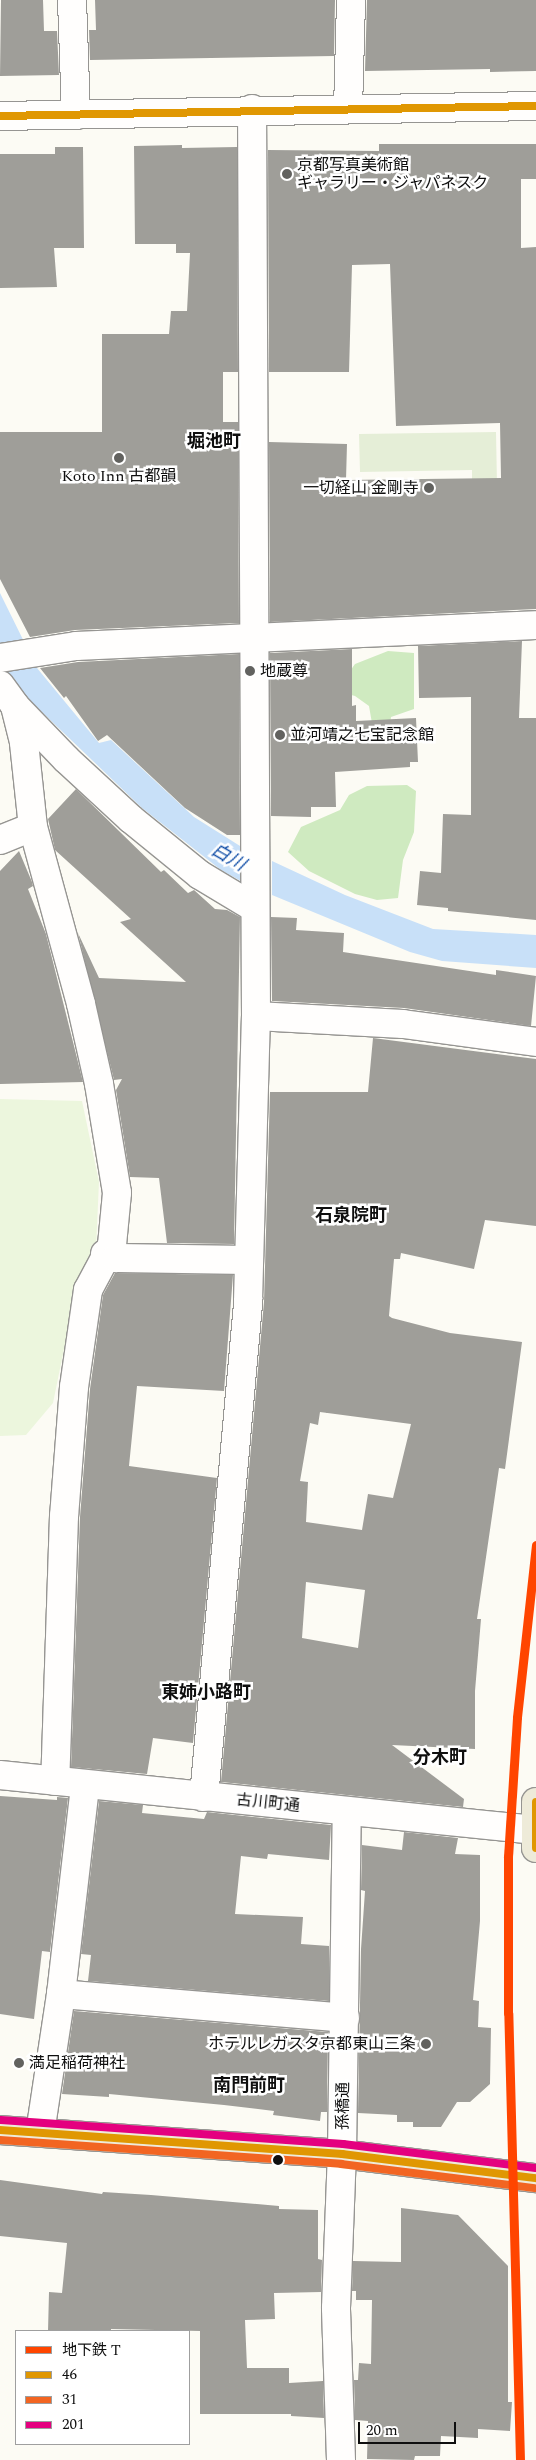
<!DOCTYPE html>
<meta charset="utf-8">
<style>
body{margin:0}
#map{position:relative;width:536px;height:2460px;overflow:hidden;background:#fcfbf4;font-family:Spectral,"Noto Sans JP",serif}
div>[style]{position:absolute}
.forest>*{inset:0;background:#cfeac0}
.cemetery>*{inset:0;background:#e5eed7}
.pitch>*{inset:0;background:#ecf6dd}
.water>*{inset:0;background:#c8e0f8}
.building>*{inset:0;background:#9f9e99}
.roads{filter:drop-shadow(1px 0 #969592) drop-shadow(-1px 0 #969592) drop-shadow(0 1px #969592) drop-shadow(0 -1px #969592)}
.minor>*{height:28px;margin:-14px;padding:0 14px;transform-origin:14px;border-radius:14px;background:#fffefd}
.major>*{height:28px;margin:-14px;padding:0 14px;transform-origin:14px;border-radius:14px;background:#eeebd9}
.bus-1>*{height:8px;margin:-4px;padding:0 4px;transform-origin:4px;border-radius:4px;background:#e09702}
.bus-2>*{height:8px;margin:-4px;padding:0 4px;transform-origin:4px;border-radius:4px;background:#f26522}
.bus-3>*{height:8px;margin:-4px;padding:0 4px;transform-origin:4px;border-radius:4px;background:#e4007f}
.metro-1>*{height:9px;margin:-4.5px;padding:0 4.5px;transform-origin:4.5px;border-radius:4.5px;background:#ff4500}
.dots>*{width:14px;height:14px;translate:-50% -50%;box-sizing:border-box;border:2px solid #fff;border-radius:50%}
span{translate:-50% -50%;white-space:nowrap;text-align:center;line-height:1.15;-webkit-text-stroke:5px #fff;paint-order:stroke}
.poi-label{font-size:16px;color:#0f0f0f}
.left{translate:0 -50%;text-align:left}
.right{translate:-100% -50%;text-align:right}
.street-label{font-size:16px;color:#0f0f0f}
.neighbourhood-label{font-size:18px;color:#0f0f0f;font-weight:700}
.water-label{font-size:18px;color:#114ea7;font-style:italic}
.legend{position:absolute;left:15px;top:2330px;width:175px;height:115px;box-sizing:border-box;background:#fff;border:1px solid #9f9f9f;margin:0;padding:6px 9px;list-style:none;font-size:15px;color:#0f0f0f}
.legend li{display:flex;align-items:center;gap:10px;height:25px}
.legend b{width:25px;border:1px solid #9f9f9f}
.scale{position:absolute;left:358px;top:2422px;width:98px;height:22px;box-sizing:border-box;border:2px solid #0f0f0f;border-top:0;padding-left:6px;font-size:15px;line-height:18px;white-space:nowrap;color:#0f0f0f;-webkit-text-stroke:4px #fff;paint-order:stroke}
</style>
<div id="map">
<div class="forest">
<div style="clip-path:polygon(388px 651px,414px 653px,414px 709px,391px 717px,389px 734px,374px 735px,369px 706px,355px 696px,336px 691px,355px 664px)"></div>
<div style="clip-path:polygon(407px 785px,416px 791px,414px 832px,403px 860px,398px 898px,377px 900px,355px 894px,309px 871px,288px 852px,301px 827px,340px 810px,349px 795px,367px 786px)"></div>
</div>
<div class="cemetery">
<div style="clip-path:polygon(496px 432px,497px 484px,472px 485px,472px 470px,360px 472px,359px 434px)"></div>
</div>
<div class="pitch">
<div style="clip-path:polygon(0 1099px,82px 1101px,99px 1182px,96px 1248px,77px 1285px,53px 1403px,26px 1435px,0 1436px)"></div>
</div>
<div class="water">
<div style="clip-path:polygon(0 593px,37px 668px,99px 743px,111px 740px,194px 817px,248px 851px,248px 885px,221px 870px,142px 808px,19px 690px,0 664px)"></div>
<div style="clip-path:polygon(272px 861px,345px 895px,433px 929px,536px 935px,536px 968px,442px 961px,410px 952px,272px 895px)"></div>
</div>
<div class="building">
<div style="clip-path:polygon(1px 0,43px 0,44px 31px,57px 31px,59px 75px,0 76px)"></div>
<div style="clip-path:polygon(95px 0,335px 0,334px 56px,90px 60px,89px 30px,96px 30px)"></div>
<div style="clip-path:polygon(367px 0,536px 0,536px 71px,490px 72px,490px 69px,365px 71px)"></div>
<div style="clip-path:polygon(379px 144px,536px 144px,536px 179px,521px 179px,521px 248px,536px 247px,536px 609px,270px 622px,269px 442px,347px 444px,346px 480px,501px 478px,500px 423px,396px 426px,390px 264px,352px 265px,349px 372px,269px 372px,268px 150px,379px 151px)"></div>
<div style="clip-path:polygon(182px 145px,182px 148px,237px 147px,238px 372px,223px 372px,223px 422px,238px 422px,239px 623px,75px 630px,30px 637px,0 579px,0 432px,102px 432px,102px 334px,169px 334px,171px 311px,187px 311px,190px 253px,176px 253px,176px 244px,135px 244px,134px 146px)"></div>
<div style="clip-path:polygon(55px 147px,83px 147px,84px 248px,54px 248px,57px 287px,0 288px,0 154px,55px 154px)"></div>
<div style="clip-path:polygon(522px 641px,519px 718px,536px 718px,536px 920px,448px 911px,448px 908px,417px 905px,420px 871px,441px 873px,443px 814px,471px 815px,471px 697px,419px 698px,418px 646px)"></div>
<div style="clip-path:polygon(352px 649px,352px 706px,356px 705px,356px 721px,416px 718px,418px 762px,410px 762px,410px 767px,335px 772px,336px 807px,311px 807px,311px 817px,271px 816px,270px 653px)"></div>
<div style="clip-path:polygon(239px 654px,240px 835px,227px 835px,185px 808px,107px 735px,98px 741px,66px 696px,64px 698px,40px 668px,78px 662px)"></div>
<div style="clip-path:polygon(76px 789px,161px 872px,164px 870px,188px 893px,194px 890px,215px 909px,227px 910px,240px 917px,234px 1244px,167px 1243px,159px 1178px,130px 1177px,116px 1090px,122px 1079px,114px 1080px,78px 933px,99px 978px,186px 982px,120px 922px,131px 919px,55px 850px,48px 819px)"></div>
<div style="clip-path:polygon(19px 851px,32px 882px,33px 886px,28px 889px,46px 934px,83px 1082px,0 1084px,0 871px)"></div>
<div style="clip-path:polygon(271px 917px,297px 918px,296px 930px,344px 933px,343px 952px,496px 975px,496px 970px,536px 976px,531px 1026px,404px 1008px,272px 1001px)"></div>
<div style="clip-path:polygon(evenodd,373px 1038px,536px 1059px,536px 1226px,485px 1220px,474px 1269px,401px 1253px,400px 1259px,394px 1259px,389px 1316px,392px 1318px,450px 1333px,522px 1342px,505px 1469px,499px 1468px,477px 1619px,481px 1619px,475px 1691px,475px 1749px,392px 1745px,464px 1799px,463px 1807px,221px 1782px,264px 1302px,270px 1092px,368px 1092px,373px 1038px,320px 1412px,411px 1424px,393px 1498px,368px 1494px,362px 1530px,306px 1522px,308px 1482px,300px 1481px,310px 1423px,318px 1425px,320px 1412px,373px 1038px,306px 1582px,365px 1590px,358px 1648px,302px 1638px,306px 1582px)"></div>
<div style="clip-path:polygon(115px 1273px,233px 1275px,224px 1391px,137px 1386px,129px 1466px,217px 1478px,193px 1743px,153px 1738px,147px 1774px,71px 1767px,80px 1517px,90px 1389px,103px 1295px)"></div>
<div style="clip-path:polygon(0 1796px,57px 1800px,57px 1797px,68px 1798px,50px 1952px,42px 1951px,34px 2019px,0 2014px)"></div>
<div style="clip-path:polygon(99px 1801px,143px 1805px,142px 1813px,204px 1819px,207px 1812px,331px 1825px,329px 1860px,268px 1854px,267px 1859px,241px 1856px,235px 1914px,303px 1917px,301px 1944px,329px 1946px,329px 2001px,88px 1981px,91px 1955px,81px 1954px)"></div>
<div style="clip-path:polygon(404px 1832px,458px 1838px,455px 1854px,480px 1855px,480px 1921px,473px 2000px,479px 2001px,478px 2027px,491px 2028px,490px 2084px,470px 2102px,457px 2102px,441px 2127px,413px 2127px,413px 2122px,397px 2122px,397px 2115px,358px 2113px,361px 1949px,365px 1891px,361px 1890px,362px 1845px,402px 1850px)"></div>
<div style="clip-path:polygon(74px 2011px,328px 2032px,327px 2112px,321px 2112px,320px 2121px,273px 2115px,274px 2111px,224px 2105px,109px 2094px,109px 2097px,62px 2094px)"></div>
<div style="clip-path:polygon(0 2180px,102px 2194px,103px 2192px,151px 2195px,279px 2206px,279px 2209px,318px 2210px,318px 2259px,322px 2260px,321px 2292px,274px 2293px,275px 2319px,245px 2320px,247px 2368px,289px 2368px,289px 2383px,323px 2381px,324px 2418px,291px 2416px,291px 2414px,200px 2414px,200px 2331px,111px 2329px,111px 2331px,48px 2331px,49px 2292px,62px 2293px,67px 2243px,0 2236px)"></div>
<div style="clip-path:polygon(401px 2208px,458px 2215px,508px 2266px,508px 2402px,512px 2402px,510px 2431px,478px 2429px,478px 2438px,441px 2436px,440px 2456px,415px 2456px,414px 2460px,367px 2459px,368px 2421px,355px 2420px,354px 2380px,358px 2380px,359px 2363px,371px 2364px,372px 2300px,356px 2300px,356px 2291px,352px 2291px,353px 2261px,401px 2262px)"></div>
</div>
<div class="roads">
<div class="minor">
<div style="left:72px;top:0;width:115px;rotate:88deg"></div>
<div style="left:348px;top:109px;width:109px;rotate:-88.4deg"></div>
<div style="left:0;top:116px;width:536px;rotate:-1.07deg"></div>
<div style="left:0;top:658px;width:77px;rotate:-9deg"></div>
<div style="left:76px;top:646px;width:460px;rotate:-2.6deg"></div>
<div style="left:0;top:685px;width:26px;rotate:54deg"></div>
<div style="left:15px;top:706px;width:74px;rotate:46.1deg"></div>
<div style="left:66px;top:759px;width:88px;rotate:42.7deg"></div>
<div style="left:131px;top:819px;width:89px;rotate:39.1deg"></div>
<div style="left:200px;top:875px;width:64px;rotate:31deg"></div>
<div style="left:15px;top:706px;width:38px;rotate:76deg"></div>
<div style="left:24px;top:743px;width:84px;rotate:83.9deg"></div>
<div style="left:33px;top:827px;width:183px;rotate:74.8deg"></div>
<div style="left:81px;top:1004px;width:82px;rotate:77.3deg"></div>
<div style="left:99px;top:1084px;width:110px;rotate:80.6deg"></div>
<div style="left:117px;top:1193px;width:52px;rotate:95.5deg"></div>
<div style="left:112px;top:1245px;width:51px;rotate:118.1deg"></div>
<div style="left:88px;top:1290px;width:98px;rotate:98.2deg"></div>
<div style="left:74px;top:1387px;width:129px;rotate:94.4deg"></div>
<div style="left:64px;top:1516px;width:265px;rotate:91.9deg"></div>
<div style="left:0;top:840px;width:35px;rotate:-22deg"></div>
<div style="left:256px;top:1016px;width:147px;rotate:3.1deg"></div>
<div style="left:403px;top:1024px;width:134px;rotate:7.7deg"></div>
<div style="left:105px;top:1254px;width:12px;rotate:20deg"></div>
<div style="left:116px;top:1258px;width:133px;rotate:0.9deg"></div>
<div style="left:0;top:1775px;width:538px;rotate:5.87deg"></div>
<div style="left:204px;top:1797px;width:498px;rotate:-84.9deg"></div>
<div style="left:248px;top:1301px;width:285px;rotate:-88.4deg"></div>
<div style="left:256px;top:1016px;width:907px;rotate:-90.25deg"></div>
<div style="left:61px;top:1994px;width:285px;rotate:4.8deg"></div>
<div style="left:40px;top:2133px;width:141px;rotate:-81.4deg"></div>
<div style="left:61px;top:1994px;width:210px;rotate:-83.4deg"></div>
<div style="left:341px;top:2460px;width:152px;rotate:-91.9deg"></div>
<div style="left:336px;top:2308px;width:154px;rotate:-87.8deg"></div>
<div style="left:342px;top:2154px;width:343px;rotate:-89.2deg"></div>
</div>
<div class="major">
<div style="left:536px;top:1802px;width:46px;rotate:90deg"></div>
<div style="left:0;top:2130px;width:343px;rotate:4deg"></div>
<div style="left:342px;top:2154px;width:195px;rotate:7.1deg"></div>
</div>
</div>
<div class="bus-1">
<div style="left:0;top:116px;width:536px;rotate:-1.07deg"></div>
<div style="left:536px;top:1802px;width:46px;rotate:90deg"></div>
<div style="left:0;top:2130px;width:343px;rotate:4deg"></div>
<div style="left:342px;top:2154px;width:195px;rotate:7.1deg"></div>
</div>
<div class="bus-2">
<div style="left:0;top:2140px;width:342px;rotate:4deg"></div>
<div style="left:341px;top:2164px;width:195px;rotate:7.1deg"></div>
</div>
<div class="bus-3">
<div style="left:1px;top:2120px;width:343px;rotate:4deg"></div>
<div style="left:343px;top:2144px;width:194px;rotate:7.1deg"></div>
</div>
<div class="metro-1">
<div style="left:520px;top:2460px;width:447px;rotate:-91.5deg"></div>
<div style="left:508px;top:2013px;width:156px;rotate:-90deg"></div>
<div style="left:508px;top:1857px;width:140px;rotate:-86.3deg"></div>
<div style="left:517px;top:1717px;width:173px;rotate:-83.7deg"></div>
</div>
<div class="dots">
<div style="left:287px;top:174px;background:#62625f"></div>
<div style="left:119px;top:458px;background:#62625f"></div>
<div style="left:429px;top:488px;background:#62625f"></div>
<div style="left:250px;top:671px;background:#62625f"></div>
<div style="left:280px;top:735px;background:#62625f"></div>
<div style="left:426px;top:2044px;background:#62625f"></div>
<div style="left:19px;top:2063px;background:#62625f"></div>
<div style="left:278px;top:2160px;background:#0f0f0f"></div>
</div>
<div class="poi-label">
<span class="left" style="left:297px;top:174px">京都写真美術館<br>ギャラリー・ジャパネスク</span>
<span style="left:119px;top:476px">Koto Inn 古都韻</span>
<span class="right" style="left:419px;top:488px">一切経山 金剛寺</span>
<span class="left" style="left:260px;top:671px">地蔵尊</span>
<span class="left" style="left:290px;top:735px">並河靖之七宝記念館</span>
<span class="right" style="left:416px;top:2044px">ホテルレガスタ京都東山三条</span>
<span class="left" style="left:29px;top:2063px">満足稲荷神社</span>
</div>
<div class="street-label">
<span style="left:268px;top:1803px;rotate:6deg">古川町通</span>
<span style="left:343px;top:2106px;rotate:-89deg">孫橋通</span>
</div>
<div class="neighbourhood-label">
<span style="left:214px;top:442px">堀池町</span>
<span style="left:351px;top:1216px">石泉院町</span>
<span style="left:206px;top:1693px">東姉小路町</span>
<span style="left:440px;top:1758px">分木町</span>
<span style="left:249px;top:2086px">南門前町</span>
</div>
<div class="water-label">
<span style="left:228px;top:858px;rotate:30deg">白川</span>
</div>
<ul class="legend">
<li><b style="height:6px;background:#ff4500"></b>地下鉄 T</li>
<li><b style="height:6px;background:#e09702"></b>46</li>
<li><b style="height:6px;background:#f26522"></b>31</li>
<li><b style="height:6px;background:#e4007f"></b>201</li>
</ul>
<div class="scale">20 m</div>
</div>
